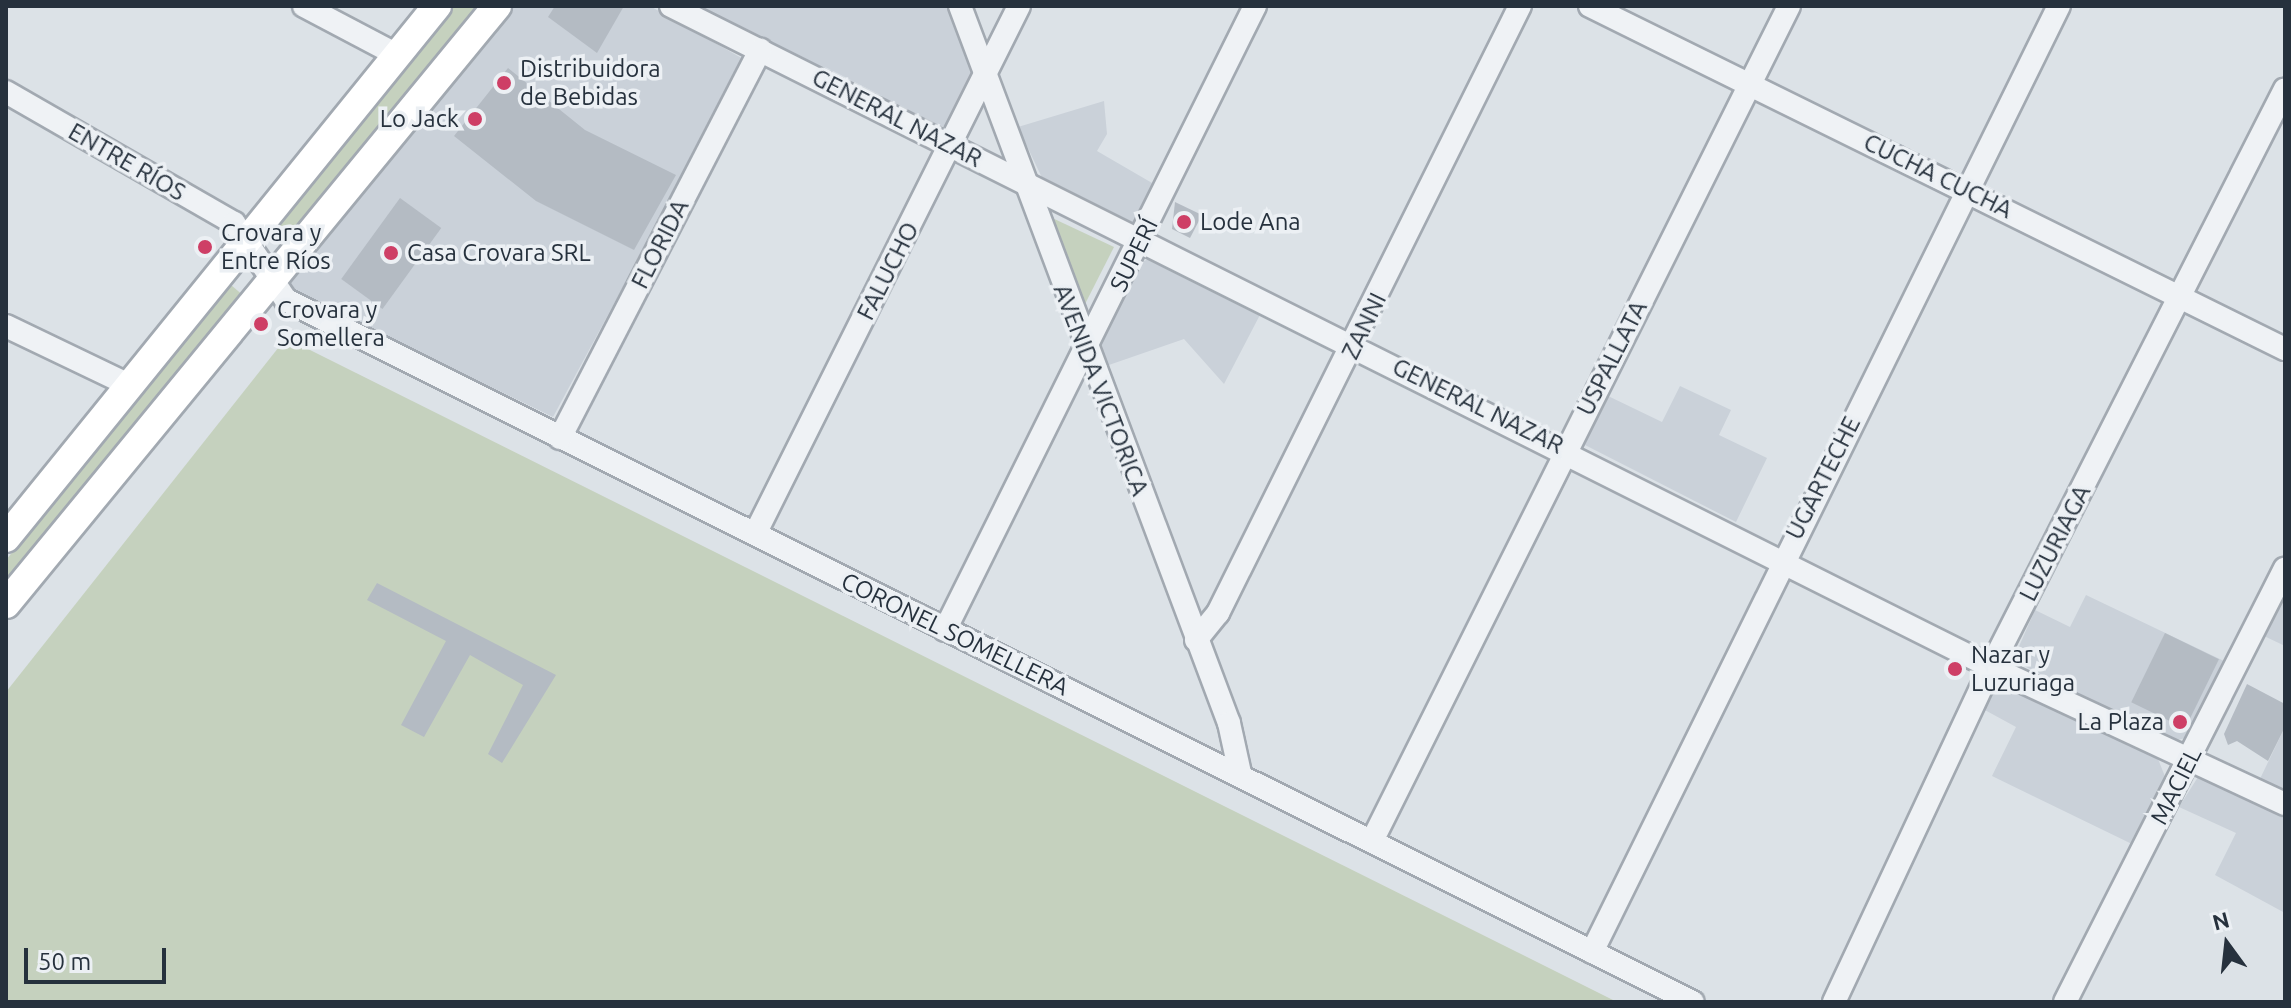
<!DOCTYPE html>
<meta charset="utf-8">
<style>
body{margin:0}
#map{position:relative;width:2291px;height:1008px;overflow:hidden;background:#dce2e7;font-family:Ubuntu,sans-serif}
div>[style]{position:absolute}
.built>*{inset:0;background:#cad1d9}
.green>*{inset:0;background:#c5d1be}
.building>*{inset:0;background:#b4bbc3;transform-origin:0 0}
.roads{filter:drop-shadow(2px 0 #a2a9b1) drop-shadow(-2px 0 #a2a9b1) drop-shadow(0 2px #a2a9b1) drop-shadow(0 -2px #a2a9b1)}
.minor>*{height:22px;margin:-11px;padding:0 11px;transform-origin:11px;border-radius:11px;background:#eff2f5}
.major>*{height:28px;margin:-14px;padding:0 14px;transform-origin:14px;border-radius:14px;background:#fff}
.dots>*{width:22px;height:22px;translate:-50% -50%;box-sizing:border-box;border:4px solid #ecf0f4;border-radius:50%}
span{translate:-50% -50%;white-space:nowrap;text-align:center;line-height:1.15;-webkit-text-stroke:7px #ecf0f4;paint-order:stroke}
.poi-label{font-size:24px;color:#26313d}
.left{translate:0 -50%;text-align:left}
.right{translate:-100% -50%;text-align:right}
.street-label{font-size:24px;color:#26313d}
.frame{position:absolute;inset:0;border:8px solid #26313d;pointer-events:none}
.north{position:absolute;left:2187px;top:904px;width:80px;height:80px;-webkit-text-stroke:6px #ecf0f4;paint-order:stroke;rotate:345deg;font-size:22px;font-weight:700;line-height:32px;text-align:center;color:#26313d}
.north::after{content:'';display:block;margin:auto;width:28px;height:36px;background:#26313d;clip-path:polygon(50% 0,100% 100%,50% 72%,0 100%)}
.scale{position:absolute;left:24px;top:948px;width:142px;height:36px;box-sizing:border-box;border:4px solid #26313d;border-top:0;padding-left:10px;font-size:24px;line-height:28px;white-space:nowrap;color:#26313d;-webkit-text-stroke:6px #ecf0f4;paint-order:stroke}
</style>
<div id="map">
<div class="built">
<div style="clip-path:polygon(512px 6px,650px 6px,745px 60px,553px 417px,294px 292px,288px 283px)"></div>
<div style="clip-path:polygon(695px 6px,948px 6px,976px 76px,954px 125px,934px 127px)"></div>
<div style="clip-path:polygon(1104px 101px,1107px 134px,1097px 151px,1159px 187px,1134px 224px,1044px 182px,1018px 127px)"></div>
<div style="clip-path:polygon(1151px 258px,1262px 311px,1224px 384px,1184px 339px,1106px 366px,1099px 341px,1137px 264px)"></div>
<div style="clip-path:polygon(1680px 386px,1731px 410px,1719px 435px,1767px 458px,1736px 522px,1585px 445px,1606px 395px,1662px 422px)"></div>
<div style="clip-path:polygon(2285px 587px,2285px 646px,2262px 635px)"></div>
<div style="clip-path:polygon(2086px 595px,2226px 662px,2190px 737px,2173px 741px,2024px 666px,2017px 651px,2035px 610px,2070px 627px)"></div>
<div style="clip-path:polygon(2014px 686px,2158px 759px,2166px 779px,2134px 845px,1992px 776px,2016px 727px,1983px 709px,1991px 695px)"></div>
<div style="clip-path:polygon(2285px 727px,2285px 796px,2258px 783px)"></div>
<div style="clip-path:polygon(2198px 777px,2285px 817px,2285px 913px,2215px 875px,2236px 833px,2179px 807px)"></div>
</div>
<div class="green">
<div style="clip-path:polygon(453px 6px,483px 6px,288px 246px,277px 244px,279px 226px)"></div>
<div style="clip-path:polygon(1048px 216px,1114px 247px,1083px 308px)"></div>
<div style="clip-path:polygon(231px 285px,245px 297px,6px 597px,6px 560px)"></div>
<div style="clip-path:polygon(286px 338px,1617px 1002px,6px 1002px,6px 692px)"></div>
</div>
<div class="building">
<div style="clip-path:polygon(555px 6px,624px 6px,597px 53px,548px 17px)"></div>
<div style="clip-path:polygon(508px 68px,585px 130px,676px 175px,634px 250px,536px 201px,454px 136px)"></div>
<div style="left:400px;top:198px;width:51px;height:100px;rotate:36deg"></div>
<div style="clip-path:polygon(1175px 202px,1202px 215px,1190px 238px,1172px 229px)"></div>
<div style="clip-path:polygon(377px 583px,556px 675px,502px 763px,488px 754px,523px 685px,470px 655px,424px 737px,401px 725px,446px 641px,367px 600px)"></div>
<div style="left:2165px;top:633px;width:60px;height:77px;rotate:26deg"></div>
<div style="clip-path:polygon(2247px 684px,2285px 704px,2285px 727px,2268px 761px,2237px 741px,2228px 745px,2224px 734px)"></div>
</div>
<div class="roads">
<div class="minor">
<div style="left:304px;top:6px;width:105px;rotate:27.8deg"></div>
<div style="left:671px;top:6px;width:1476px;rotate:26.6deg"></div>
<div style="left:1991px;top:667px;width:324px;rotate:25deg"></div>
<div style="left:960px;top:6px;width:766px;rotate:69.44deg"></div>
<div style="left:1229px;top:723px;width:51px;rotate:77.6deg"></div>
<div style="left:1590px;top:6px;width:775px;rotate:26.27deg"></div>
<div style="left:6px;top:92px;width:263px;rotate:29.9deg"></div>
<div style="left:234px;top:223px;width:93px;rotate:56deg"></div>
<div style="left:286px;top:300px;width:1572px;rotate:26.52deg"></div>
<div style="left:6px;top:326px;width:139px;rotate:25.6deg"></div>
<div style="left:560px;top:438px;width:437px;rotate:-62.7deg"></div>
<div style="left:755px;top:534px;width:590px;rotate:-63.43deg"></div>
<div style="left:945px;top:630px;width:697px;rotate:-63.58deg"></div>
<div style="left:1196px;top:640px;width:35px;rotate:-51deg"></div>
<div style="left:1218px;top:613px;width:678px;rotate:-63.55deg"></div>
<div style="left:1372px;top:841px;width:933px;rotate:-63.46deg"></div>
<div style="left:1592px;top:952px;width:1055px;rotate:-63.73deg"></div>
<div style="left:1834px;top:1002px;width:370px;rotate:-64.9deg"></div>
<div style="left:1991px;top:667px;width:648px;rotate:-63.04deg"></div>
<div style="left:2065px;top:1002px;width:486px;rotate:-63.1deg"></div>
</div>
<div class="major">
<div style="left:6px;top:538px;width:685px;rotate:-50.99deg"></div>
<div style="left:6px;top:604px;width:774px;rotate:-50.61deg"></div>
</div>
</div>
<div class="dots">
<div style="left:504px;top:83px;background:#ce3f66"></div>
<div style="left:475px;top:119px;background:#ce3f66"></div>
<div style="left:1184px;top:222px;background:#ce3f66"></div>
<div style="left:205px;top:247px;background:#ce3f66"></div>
<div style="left:391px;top:253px;background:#ce3f66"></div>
<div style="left:261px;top:324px;background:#ce3f66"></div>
<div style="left:1955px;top:669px;background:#ce3f66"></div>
<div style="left:2180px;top:722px;background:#ce3f66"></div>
</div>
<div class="poi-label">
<span class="left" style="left:520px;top:83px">Distribuidora<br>de Bebidas</span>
<span class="right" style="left:459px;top:119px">Lo Jack</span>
<span class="left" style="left:1200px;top:222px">Lode Ana</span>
<span class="left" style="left:221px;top:247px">Crovara y<br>Entre Ríos</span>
<span class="left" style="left:407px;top:253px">Casa Crovara SRL</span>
<span class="left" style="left:277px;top:324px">Crovara y<br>Somellera</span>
<span class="left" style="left:1971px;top:669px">Nazar y<br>Luzuriaga</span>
<span class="right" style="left:2164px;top:722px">La Plaza</span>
</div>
<div class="street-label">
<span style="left:897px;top:118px;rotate:27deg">GENERAL NAZAR</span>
<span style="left:127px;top:162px;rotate:30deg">ENTRE RÍOS</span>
<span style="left:1938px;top:176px;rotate:26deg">CUCHA CUCHA</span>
<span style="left:660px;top:244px;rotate:-63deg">FLORIDA</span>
<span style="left:1134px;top:255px;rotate:-64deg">SUPERÍ</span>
<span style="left:888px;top:271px;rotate:-63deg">FALUCHO</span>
<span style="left:1364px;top:326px;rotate:-64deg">ZANNI</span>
<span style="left:1612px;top:358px;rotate:-63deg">USPALLATA</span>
<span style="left:1101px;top:390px;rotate:69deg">AVENIDA VICTORICA</span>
<span style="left:1478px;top:406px;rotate:26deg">GENERAL NAZAR</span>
<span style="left:1823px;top:478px;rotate:-63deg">UGARTECHE</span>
<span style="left:2055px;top:543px;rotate:-63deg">LUZURIAGA</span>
<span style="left:955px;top:634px;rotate:26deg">CORONEL SOMELLERA</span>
<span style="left:2176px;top:786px;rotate:-63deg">MACIEL</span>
</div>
<div class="frame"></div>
<div class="north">N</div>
<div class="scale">50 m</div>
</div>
